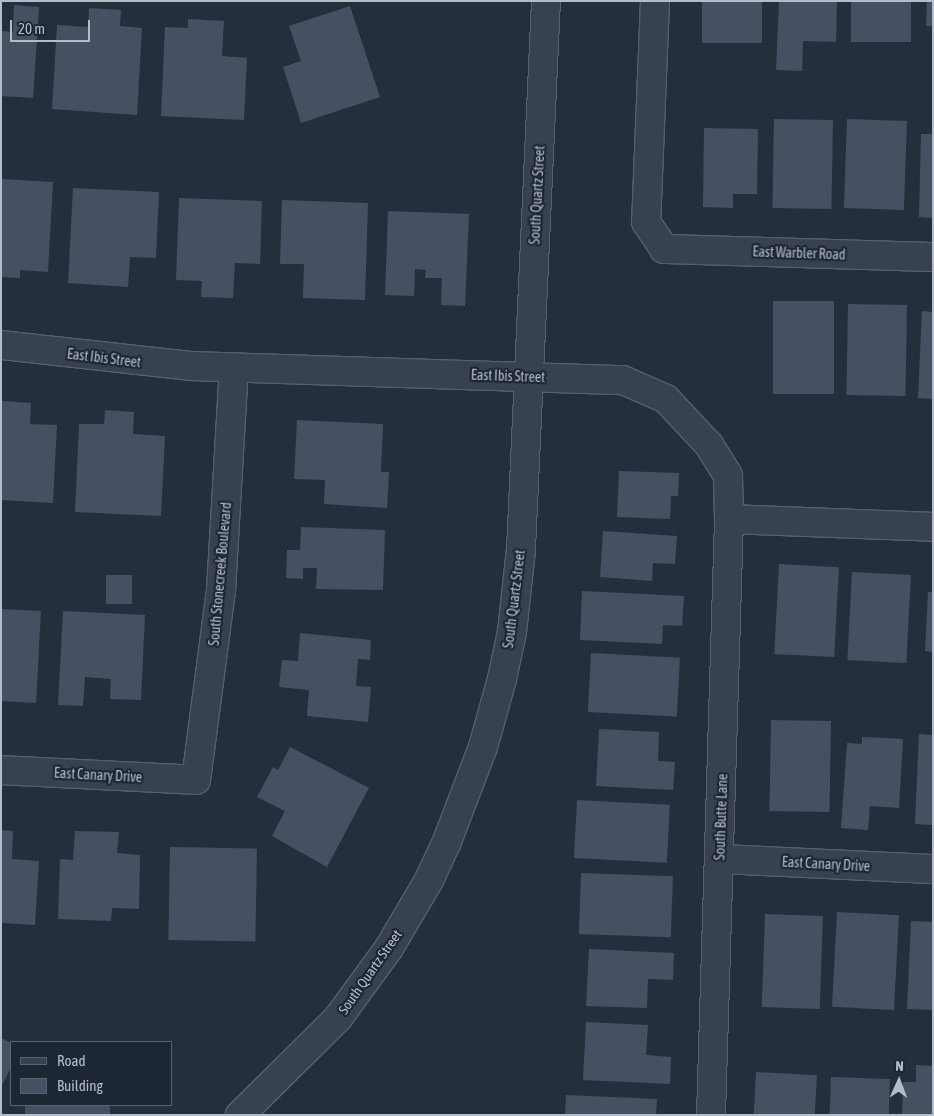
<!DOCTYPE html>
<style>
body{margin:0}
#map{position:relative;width:934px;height:1116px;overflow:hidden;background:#242f3e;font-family:"Asap Condensed",sans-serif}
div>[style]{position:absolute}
.building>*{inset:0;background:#455162;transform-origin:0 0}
.roads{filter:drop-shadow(1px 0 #565f6c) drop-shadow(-1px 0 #565f6c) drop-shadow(0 1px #565f6c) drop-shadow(0 -1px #565f6c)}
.minor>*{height:28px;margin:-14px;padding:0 14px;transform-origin:14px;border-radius:14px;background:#38414e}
.tertiary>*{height:28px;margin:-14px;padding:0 14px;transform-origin:14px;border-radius:14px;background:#38414e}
span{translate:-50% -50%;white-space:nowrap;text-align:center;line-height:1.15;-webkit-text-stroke:4.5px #1d2633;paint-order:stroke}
.street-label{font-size:14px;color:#b4bcc9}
.frame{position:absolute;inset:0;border:2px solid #b4bcc9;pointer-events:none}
.legend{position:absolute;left:10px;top:1041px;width:162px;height:65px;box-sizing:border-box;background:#1d2633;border:1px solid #59626f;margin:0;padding:6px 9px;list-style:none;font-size:15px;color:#b4bcc9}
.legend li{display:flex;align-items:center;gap:10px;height:25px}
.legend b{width:25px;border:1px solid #59626f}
.north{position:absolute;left:874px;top:1056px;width:50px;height:50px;-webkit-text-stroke:4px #1d2633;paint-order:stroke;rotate:2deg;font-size:14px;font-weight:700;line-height:20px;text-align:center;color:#b4bcc9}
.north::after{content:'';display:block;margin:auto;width:18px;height:22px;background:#b4bcc9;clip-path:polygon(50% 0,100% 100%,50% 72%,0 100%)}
.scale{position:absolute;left:10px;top:20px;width:80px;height:22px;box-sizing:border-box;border:2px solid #b4bcc9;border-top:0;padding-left:6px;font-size:15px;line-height:18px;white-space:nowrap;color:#b4bcc9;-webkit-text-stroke:4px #1d2633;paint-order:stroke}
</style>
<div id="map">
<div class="building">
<div style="left:702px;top:1px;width:60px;height:42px"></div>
<div style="clip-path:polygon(779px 1px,837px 1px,836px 42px,803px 41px,802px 71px,776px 70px)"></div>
<div style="left:851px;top:1px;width:60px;height:41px"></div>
<div style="clip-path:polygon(927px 1px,933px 1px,933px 26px,926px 26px)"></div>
<div style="clip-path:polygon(14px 5px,39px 7px,33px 98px,1px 96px,1px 31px,13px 32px)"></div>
<div style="clip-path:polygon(350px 6px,380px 97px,301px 123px,283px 67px,301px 61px,289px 26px)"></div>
<div style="clip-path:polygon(89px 8px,121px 10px,120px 26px,142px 28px,137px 115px,52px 109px,57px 25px,88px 27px)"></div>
<div style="clip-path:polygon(188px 19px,224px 21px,222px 56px,247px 58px,244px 120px,161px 116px,165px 27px,188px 28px)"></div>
<div style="left:774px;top:119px;width:59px;height:89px;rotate:1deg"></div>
<div style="left:847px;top:119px;width:60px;height:89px;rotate:2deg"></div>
<div style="clip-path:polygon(704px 128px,758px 129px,757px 194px,733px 194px,733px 208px,703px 207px)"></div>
<div style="clip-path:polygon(921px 134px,933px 134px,933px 218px,919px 217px)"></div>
<div style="clip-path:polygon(1px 179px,53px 182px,48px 272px,20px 270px,20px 278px,1px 277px)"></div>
<div style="clip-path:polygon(73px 188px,159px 192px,156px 258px,130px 257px,128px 287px,68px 283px)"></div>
<div style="clip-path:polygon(179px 198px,262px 201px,260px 264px,235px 263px,233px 298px,201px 297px,202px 281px,176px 280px)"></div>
<div style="clip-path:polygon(282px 200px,368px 203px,365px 300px,303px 298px,304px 264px,280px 264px)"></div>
<div style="clip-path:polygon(388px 211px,469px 214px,465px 306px,441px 305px,442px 278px,425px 278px,426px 270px,415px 269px,414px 296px,385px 295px)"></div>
<div style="left:773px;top:301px;width:61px;height:93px"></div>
<div style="left:848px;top:304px;width:59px;height:91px;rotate:1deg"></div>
<div style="clip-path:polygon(922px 311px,933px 312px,933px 399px,918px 398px)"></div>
<div style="clip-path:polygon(2px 401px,31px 403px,30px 424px,57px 425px,53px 503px,1px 500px)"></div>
<div style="clip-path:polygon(105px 410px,134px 412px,133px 434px,165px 436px,161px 516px,75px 512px,79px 424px,104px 424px)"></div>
<div style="clip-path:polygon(297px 420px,383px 424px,381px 472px,389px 472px,387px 508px,324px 504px,325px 480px,294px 479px)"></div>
<div style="clip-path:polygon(619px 471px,679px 473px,678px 496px,671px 496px,670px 519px,617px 517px)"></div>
<div style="clip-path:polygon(301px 527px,385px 530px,383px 590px,316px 589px,317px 568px,303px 568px,303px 579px,286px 578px,287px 550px,300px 550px)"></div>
<div style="clip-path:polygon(603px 531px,677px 536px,675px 564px,653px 563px,652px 581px,600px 577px)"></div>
<div style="left:779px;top:564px;width:60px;height:90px;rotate:3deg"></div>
<div style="left:852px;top:572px;width:59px;height:88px;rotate:3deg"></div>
<div style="left:106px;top:575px;width:26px;height:29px"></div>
<div style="clip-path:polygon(582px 591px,684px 596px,682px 626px,663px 625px,662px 644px,580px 640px)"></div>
<div style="clip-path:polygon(928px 592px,933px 592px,933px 652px,925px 651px)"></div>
<div style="left:1px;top:609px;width:40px;height:92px;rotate:3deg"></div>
<div style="clip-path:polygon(63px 611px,145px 615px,141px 700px,110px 699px,111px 679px,85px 677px,83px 706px,58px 705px)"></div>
<div style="clip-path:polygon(300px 633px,371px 640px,370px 660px,358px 659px,356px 686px,371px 687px,368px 722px,307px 716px,309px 690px,279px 687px,282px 660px,298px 661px)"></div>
<div style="left:591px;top:653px;width:89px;height:59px;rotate:3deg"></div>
<div style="left:771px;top:720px;width:60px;height:91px;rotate:1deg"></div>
<div style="clip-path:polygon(599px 729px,659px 732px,658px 761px,675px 762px,673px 790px,596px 786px)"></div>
<div style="clip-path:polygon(919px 734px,933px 735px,933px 825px,915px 824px)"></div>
<div style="clip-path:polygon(862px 737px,903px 739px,899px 808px,870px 806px,868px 830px,841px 828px,847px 743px,862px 744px)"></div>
<div style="clip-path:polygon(290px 747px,369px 788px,327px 867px,272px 836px,285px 811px,257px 797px,273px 767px,278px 770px)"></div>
<div style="left:577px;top:800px;width:93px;height:58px;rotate:3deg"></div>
<div style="clip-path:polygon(1px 830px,13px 831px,12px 859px,39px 861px,35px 925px,1px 923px)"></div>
<div style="clip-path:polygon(75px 831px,119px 832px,117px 853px,140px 855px,139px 909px,112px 908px,111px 921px,58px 919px,60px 859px,73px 860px)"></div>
<div style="left:170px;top:847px;width:87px;height:93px;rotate:1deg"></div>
<div style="left:581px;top:873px;width:92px;height:61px;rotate:2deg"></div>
<div style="left:837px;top:912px;width:62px;height:95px;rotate:3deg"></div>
<div style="left:765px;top:914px;width:58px;height:93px;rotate:2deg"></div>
<div style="clip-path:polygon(911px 921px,933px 922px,933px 1010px,907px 1009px)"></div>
<div style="clip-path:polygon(589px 949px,674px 953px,673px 980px,648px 979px,647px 1008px,586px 1006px)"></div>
<div style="clip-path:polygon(586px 1022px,648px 1025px,646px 1055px,671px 1057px,670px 1084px,583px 1080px)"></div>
<div style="clip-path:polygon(1px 1038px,11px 1043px,11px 1068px,1px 1087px)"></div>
<div style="clip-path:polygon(916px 1065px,933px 1066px,933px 1115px,902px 1115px,903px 1082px,916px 1082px)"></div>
<div style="left:756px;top:1072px;width:61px;height:43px;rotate:3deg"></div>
<div style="left:831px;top:1077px;width:59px;height:38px;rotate:2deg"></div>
<div style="clip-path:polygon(566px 1095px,657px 1099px,656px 1115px,565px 1115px)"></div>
<div style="left:25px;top:1105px;width:85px;height:12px"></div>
</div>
<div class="roads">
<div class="minor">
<div style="left:655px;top:1px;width:221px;rotate:92.3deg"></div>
<div style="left:646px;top:222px;width:32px;rotate:56deg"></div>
<div style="left:664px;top:249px;width:269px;rotate:1.7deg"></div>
<div style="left:1px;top:345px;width:190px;rotate:6.3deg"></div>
<div style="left:190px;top:366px;width:433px;rotate:1.9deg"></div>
<div style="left:623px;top:380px;width:47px;rotate:23.8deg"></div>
<div style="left:666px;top:399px;width:63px;rotate:46.9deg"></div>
<div style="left:709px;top:445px;width:36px;rotate:58deg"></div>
<div style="left:728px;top:476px;width:43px;rotate:88.7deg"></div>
<div style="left:729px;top:519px;width:204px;rotate:2.2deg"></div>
<div style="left:1px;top:770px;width:195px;rotate:2.9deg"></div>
<div style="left:196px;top:780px;width:191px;rotate:-82.5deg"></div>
<div style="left:221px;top:591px;width:224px;rotate:-86.7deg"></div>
<div style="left:720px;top:859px;width:213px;rotate:2.7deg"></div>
<div style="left:711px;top:1115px;width:596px;rotate:-88.27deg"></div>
</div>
<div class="tertiary">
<div style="left:240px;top:1115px;width:138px;rotate:-44.7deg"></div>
<div style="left:338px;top:1018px;width:87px;rotate:-53.9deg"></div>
<div style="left:389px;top:948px;width:79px;rotate:-59.5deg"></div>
<div style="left:429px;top:880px;width:40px;rotate:-65deg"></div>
<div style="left:446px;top:844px;width:104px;rotate:-69.1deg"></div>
<div style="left:483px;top:747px;width:71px;rotate:-74.4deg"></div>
<div style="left:502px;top:679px;width:48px;rotate:-78deg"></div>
<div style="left:512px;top:632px;width:83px;rotate:-83.8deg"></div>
<div style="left:521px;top:549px;width:549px;rotate:-87.39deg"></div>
</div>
</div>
<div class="street-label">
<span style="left:537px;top:195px;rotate:-87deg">South Quartz Street</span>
<span style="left:799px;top:253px;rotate:2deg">East Warbler Road</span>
<span style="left:104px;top:358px;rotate:7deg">East Ibis Street</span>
<span style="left:508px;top:376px;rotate:2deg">East Ibis Street</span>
<span style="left:220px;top:574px;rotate:-85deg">South Stonecreek Boulevard</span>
<span style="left:514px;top:599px;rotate:-83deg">South Quartz Street</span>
<span style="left:98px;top:775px;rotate:3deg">East Canary Drive</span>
<span style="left:721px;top:817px;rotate:-88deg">South Butte Lane</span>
<span style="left:826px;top:864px;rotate:3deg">East Canary Drive</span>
<span style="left:370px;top:972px;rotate:-55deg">South Quartz Street</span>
</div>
<div class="frame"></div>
<ul class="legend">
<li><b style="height:6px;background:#38414e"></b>Road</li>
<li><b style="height:14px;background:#455162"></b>Building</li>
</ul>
<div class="north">N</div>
<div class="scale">20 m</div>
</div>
